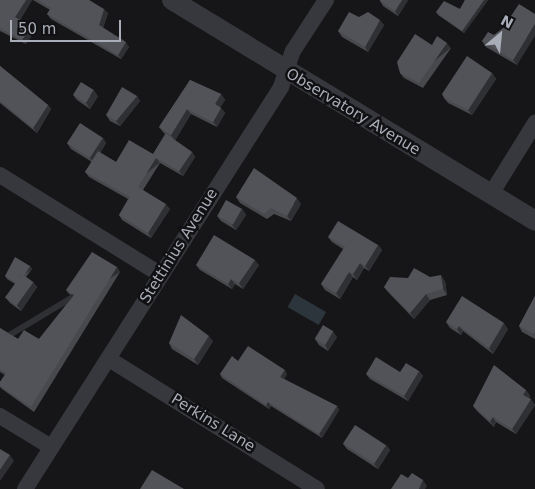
<!DOCTYPE html>
<style>
body{margin:0}
#map{position:relative;width:535px;height:489px;overflow:hidden;background:#161618;font-family:"DejaVu Sans",sans-serif}
div>[style]{position:absolute}
.water>*{inset:0;background:#2c353c;transform-origin:0 0}
.minor>*{height:16px;margin:-8px;padding:0 8px;transform-origin:8px;border-radius:8px;background:#37383d}
.tertiary>*{height:20px;margin:-10px;padding:0 10px;transform-origin:10px;border-radius:10px;background:#37383d}
.wall>*{inset:0;background:#47494d}
.shaded-wall>*{inset:0;background:#2f3033;transform-origin:0 0}
.building>*{inset:0;background:#525359;transform-origin:0 0}
span{translate:-50% -50%;white-space:nowrap;text-align:center;line-height:1.15;-webkit-text-stroke:5px #111113;paint-order:stroke}
.street-label{font-size:15px;color:#a8adb8}
.north{position:absolute;left:475px;top:10px;width:50px;height:50px;-webkit-text-stroke:4px #111113;paint-order:stroke;rotate:28deg;font-size:14px;font-weight:700;line-height:20px;text-align:center;color:#a8adb8}
.north::after{content:'';display:block;margin:auto;width:18px;height:22px;background:#a8adb8;clip-path:polygon(50% 0,100% 100%,50% 72%,0 100%)}
.scale{position:absolute;left:10px;top:20px;width:111px;height:22px;box-sizing:border-box;border:2px solid #a8adb8;border-top:0;padding-left:6px;font-size:15px;line-height:18px;white-space:nowrap;color:#a8adb8;-webkit-text-stroke:4px #111113;paint-order:stroke}
</style>
<div id="map">
<div class="water">
<div style="left:295px;top:294px;width:36px;height:15px;rotate:30deg"></div>
</div>
<div class="minor">
<div style="left:0;top:175px;width:190px;rotate:31.8deg"></div>
<div style="left:491px;top:194px;width:84px;rotate:-58.2deg"></div>
<div style="left:109px;top:359px;width:245px;rotate:32deg"></div>
<div style="left:0;top:416px;width:60px;rotate:31.3deg"></div>
<div style="left:25px;top:489px;width:477px;rotate:-57.5deg"></div>
<div style="left:281px;top:87px;width:38px;rotate:-72deg"></div>
<div style="left:293px;top:51px;width:61px;rotate:-57.1deg"></div>
</div>
<div class="tertiary">
<div style="left:172px;top:0;width:425px;rotate:31.3deg"></div>
</div>
<div class="wall">
<div style="clip-path:polygon(0 0,32px 0,20px 20px,31px 27px,34px 32px,26px 44px,0 31px)"></div>
<div style="clip-path:polygon(33px 0,89px 0,108px 13px,103px 28px,129px 47px,121px 59px,51px 19px,47px 14px,50px 10px)"></div>
<div style="clip-path:polygon(380px 0,408px 0,398px 16px,383px 6px,380px 1px)"></div>
<div style="clip-path:polygon(465px 0,488px 0,464px 33px,438px 15px,436px 12px,460px 9px)"></div>
<div style="clip-path:polygon(535px 14px,517px 65px,486px 47px,482px 41px)"></div>
<div style="clip-path:polygon(359px 17px,384px 25px,368px 52px,342px 37px,338px 31px)"></div>
<div style="clip-path:polygon(432px 45px,451px 48px,423px 88px,404px 78px,400px 73px)"></div>
<div style="clip-path:polygon(0 66px,48px 105px,51px 109px,37px 133px,0 103px)"></div>
<div style="clip-path:polygon(492px 73px,496px 79px,472px 115px,448px 103px,444px 98px)"></div>
<div style="clip-path:polygon(190px 80px,221px 94px,225px 100px,220px 107px,225px 113px,217px 127px,191px 114px,175px 140px,192px 152px,195px 157px,183px 176px,160px 163px,143px 190px,170px 209px,151px 238px,122px 220px,119px 215px,128px 199px,89px 177px,85px 172px,92px 162px,71px 149px,67px 143px,103px 138px,106px 143px,100px 153px,116px 162px,153px 154px,165px 134px,163px 132px,159px 127px)"></div>
<div style="clip-path:polygon(73px 95px,98px 96px,90px 109px,77px 100px)"></div>
<div style="clip-path:polygon(137px 96px,140px 101px,120px 126px,110px 121px,106px 115px)"></div>
<div style="clip-path:polygon(236px 197px,301px 204px,291px 221px,274px 214px,267px 219px,240px 203px)"></div>
<div style="clip-path:polygon(242px 209px,246px 215px,236px 230px,221px 221px,217px 216px)"></div>
<div style="clip-path:polygon(328px 237px,378px 245px,382px 250px,369px 271px,364px 268px,357px 280px,353px 277px,340px 299px,325px 290px,321px 284px,343px 249px,332px 242px)"></div>
<div style="clip-path:polygon(196px 265px,259px 265px,243px 289px,235px 284px,232px 289px,200px 270px)"></div>
<div style="clip-path:polygon(30px 266px,32px 269px,26px 277px,33px 282px,37px 287px,21px 311px,10px 303px,6px 298px,15px 284px,7px 279px,5px 276px)"></div>
<div style="clip-path:polygon(117px 267px,120px 272px,34px 412px,2px 389px,0 387px,0 382px,5px 375px,0 372px,0 328px,18px 339px,39px 339px,73px 296px,69px 294px,66px 290px)"></div>
<div style="clip-path:polygon(430px 277px,445px 281px,447px 295px,430px 300px,414px 319px,388px 292px,384px 287px,408px 278px)"></div>
<div style="clip-path:polygon(535px 296px,535px 339px,522px 332px,519px 326px)"></div>
<div style="clip-path:polygon(446px 322px,508px 329px,493px 354px,463px 331px,461px 335px,450px 328px)"></div>
<div style="clip-path:polygon(337px 337px,328px 351px,319px 345px,315px 339px)"></div>
<div style="clip-path:polygon(213px 341px,198px 365px,172px 349px,169px 343px)"></div>
<div style="clip-path:polygon(238px 361px,287px 374px,284px 379px,337px 406px,339px 410px,322px 438px,271px 406px,269px 409px,222px 378px,220px 374px)"></div>
<div style="clip-path:polygon(419px 371px,423px 376px,408px 401px,370px 379px,366px 374px)"></div>
<div style="clip-path:polygon(526px 390px,530px 396px,529px 398px,535px 405px,516px 434px,496px 422px,494px 427px,477px 411px,473px 406px)"></div>
<div style="clip-path:polygon(343px 444px,386px 445px,390px 450px,378px 469px,347px 449px)"></div>
</div>
<div class="shaded-wall">
<div style="clip-path:polygon(26px 0,32px 0,19px 22px,15px 17px)"></div>
<div style="clip-path:polygon(402px 0,408px 0,398px 16px,395px 11px)"></div>
<div style="clip-path:polygon(484px 0,488px 0,464px 33px,462px 31px)"></div>
<div style="clip-path:polygon(104px 9px,108px 13px,102px 30px,99px 25px)"></div>
<div style="clip-path:polygon(380px 20px,384px 25px,368px 52px,365px 47px)"></div>
<div style="clip-path:polygon(535px 24px,535px 36px,517px 65px,513px 60px)"></div>
<div style="clip-path:polygon(31px 27px,34px 32px,26px 44px,22px 40px)"></div>
<div style="clip-path:polygon(126px 42px,129px 47px,121px 59px,118px 55px)"></div>
<div style="left:447px;top:43px;width:6px;height:49px;rotate:51deg"></div>
<div style="clip-path:polygon(492px 73px,496px 79px,472px 115px,468px 110px)"></div>
<div style="clip-path:polygon(94px 90px,98px 96px,90px 109px,86px 103px)"></div>
<div style="clip-path:polygon(221px 94px,225px 100px,219px 110px,215px 104px)"></div>
<div style="clip-path:polygon(137px 96px,140px 101px,120px 126px,116px 121px)"></div>
<div style="clip-path:polygon(48px 105px,51px 109px,37px 133px,33px 128px)"></div>
<div style="clip-path:polygon(221px 108px,225px 113px,217px 127px,213px 122px)"></div>
<div style="clip-path:polygon(187px 109px,191px 114px,175px 141px,171px 135px)"></div>
<div style="clip-path:polygon(103px 138px,106px 143px,94px 163px,90px 158px)"></div>
<div style="clip-path:polygon(192px 152px,195px 157px,183px 176px,179px 171px)"></div>
<div style="left:156px;top:158px;width:6px;height:34px;rotate:51deg"></div>
<div style="clip-path:polygon(297px 198px,301px 204px,291px 221px,287px 216px)"></div>
<div style="clip-path:polygon(166px 204px,170px 209px,151px 238px,148px 233px)"></div>
<div style="clip-path:polygon(242px 209px,246px 215px,236px 230px,232px 225px)"></div>
<div style="clip-path:polygon(378px 245px,382px 250px,369px 271px,365px 266px)"></div>
<div style="clip-path:polygon(255px 260px,259px 265px,243px 289px,239px 283px)"></div>
<div style="clip-path:polygon(360px 263px,364px 268px,357px 280px,353px 274px)"></div>
<div style="left:30px;top:266px;width:4px;height:22px;rotate:56deg"></div>
<div style="left:117px;top:267px;width:6px;height:164px;rotate:59deg"></div>
<div style="clip-path:polygon(349px 272px,353px 277px,340px 299px,336px 293px)"></div>
<div style="clip-path:polygon(441px 275px,445px 281px,447px 295px,443px 289px)"></div>
<div style="clip-path:polygon(231px 279px,235px 284px,232px 289px,228px 284px)"></div>
<div style="clip-path:polygon(33px 282px,37px 287px,21px 311px,17px 305px)"></div>
<div style="clip-path:polygon(426px 294px,430px 300px,414px 319px,410px 313px)"></div>
<div style="clip-path:polygon(504px 323px,508px 329px,493px 354px,489px 348px)"></div>
<div style="clip-path:polygon(459px 326px,463px 331px,461px 335px,457px 329px)"></div>
<div style="clip-path:polygon(333px 331px,337px 337px,328px 351px,325px 345px)"></div>
<div style="clip-path:polygon(209px 336px,213px 341px,198px 365px,194px 359px)"></div>
<div style="clip-path:polygon(285px 370px,287px 374px,283px 381px,280px 377px)"></div>
<div style="clip-path:polygon(419px 371px,423px 376px,408px 401px,404px 396px)"></div>
<div style="clip-path:polygon(526px 390px,530px 396px,527px 400px,523px 395px)"></div>
<div style="clip-path:polygon(531px 399px,535px 405px,516px 434px,512px 429px)"></div>
<div style="clip-path:polygon(268px 402px,271px 406px,269px 409px,266px 405px)"></div>
<div style="clip-path:polygon(337px 406px,339px 410px,322px 438px,319px 434px)"></div>
<div style="clip-path:polygon(493px 417px,496px 422px,494px 427px,490px 421px)"></div>
<div style="clip-path:polygon(386px 445px,390px 450px,378px 469px,374px 464px)"></div>
<div style="clip-path:polygon(10px 455px,14px 461px,0 481px,0 470px)"></div>
<div style="clip-path:polygon(423px 480px,427px 486px,425px 489px,419px 489px)"></div>
</div>
<div class="building">
<div style="clip-path:polygon(0 0,26px 0,15px 17px,31px 27px,22px 40px,0 28px)"></div>
<div style="clip-path:polygon(38px 0,89px 0,104px 9px,99px 25px,126px 42px,118px 55px,47px 14px,51px 8px)"></div>
<div style="clip-path:polygon(380px 0,402px 0,395px 11px,380px 1px)"></div>
<div style="clip-path:polygon(465px 0,484px 0,462px 31px,436px 12px,444px 1px,460px 9px)"></div>
<div style="clip-path:polygon(519px 4px,535px 14px,535px 24px,513px 60px,482px 41px,488px 32px,494px 35px,503px 28px)"></div>
<div style="clip-path:polygon(349px 12px,359px 17px,368px 12px,380px 20px,365px 47px,338px 31px)"></div>
<div style="clip-path:polygon(415px 34px,432px 45px,437px 36px,447px 43px,419px 83px,400px 73px,397px 62px)"></div>
<div style="clip-path:polygon(467px 56px,492px 73px,468px 110px,444px 98px,442px 94px)"></div>
<div style="clip-path:polygon(0 66px,48px 105px,33px 128px,0 101px)"></div>
<div style="clip-path:polygon(190px 80px,221px 94px,215px 104px,221px 108px,213px 122px,187px 109px,171px 135px,159px 127px)"></div>
<div style="left:81px;top:82px;width:15px;height:15px;rotate:32deg"></div>
<div style="clip-path:polygon(122px 87px,137px 96px,116px 121px,106px 115px)"></div>
<div style="left:80px;top:123px;width:27px;height:24px;rotate:33deg"></div>
<div style="clip-path:polygon(166px 134px,192px 152px,179px 171px,156px 158px,138px 187px,166px 204px,148px 233px,119px 215px,130px 197px,85px 172px,98px 151px,116px 162px,129px 140px,153px 154px)"></div>
<div style="clip-path:polygon(254px 168px,297px 198px,287px 216px,271px 208px,264px 214px,236px 197px)"></div>
<div style="left:226px;top:200px;width:18px;height:18px;rotate:29deg"></div>
<div style="clip-path:polygon(338px 221px,378px 245px,365px 266px,360px 263px,353px 274px,349px 272px,336px 293px,321px 284px,345px 247px,328px 237px)"></div>
<div style="clip-path:polygon(214px 235px,255px 260px,239px 283px,231px 279px,228px 284px,196px 265px)"></div>
<div style="clip-path:polygon(92px 252px,117px 267px,31px 407px,0 386px,0 382px,6px 373px,0 369px,0 328px,18px 339px,24px 330px,39px 339px,74px 295px,66px 290px)"></div>
<div style="clip-path:polygon(15px 257px,30px 266px,24px 276px,22px 274px,16px 283px,5px 276px)"></div>
<div style="clip-path:polygon(414px 268px,430px 277px,441px 275px,443px 289px,426px 294px,410px 313px,384px 287px,390px 277px,408px 278px)"></div>
<div style="left:22px;top:274px;width:14px;height:29px;rotate:36deg"></div>
<div style="clip-path:polygon(462px 296px,504px 323px,489px 348px,459px 326px,457px 329px,446px 322px)"></div>
<div style="clip-path:polygon(535px 296px,535px 331px,533px 334px,519px 326px)"></div>
<div style="clip-path:polygon(181px 315px,209px 336px,194px 359px,169px 343px)"></div>
<div style="left:323px;top:325px;width:12px;height:16px;rotate:31deg"></div>
<div style="clip-path:polygon(248px 346px,285px 370px,280px 377px,337px 406px,319px 434px,268px 402px,266px 405px,220px 374px,232px 356px,238px 361px)"></div>
<div style="clip-path:polygon(376px 357px,400px 372px,406px 363px,419px 371px,404px 396px,366px 374px)"></div>
<div style="clip-path:polygon(494px 365px,526px 390px,523px 395px,531px 399px,512px 429px,493px 417px,490px 421px,473px 406px)"></div>
<div style="left:355px;top:425px;width:37px;height:22px;rotate:33deg"></div>
<div style="clip-path:polygon(0 449px,10px 455px,0 470px)"></div>
<div style="clip-path:polygon(152px 470px,184px 489px,140px 489px)"></div>
<div style="clip-path:polygon(412px 473px,423px 480px,419px 489px,391px 489px,401px 474px,408px 478px)"></div>
</div>
<div class="street-label">
<span style="left:353px;top:112px;rotate:31deg">Observatory Avenue</span>
<span style="left:179px;top:246px;rotate:-58deg">Stettinius Avenue</span>
<span style="left:213px;top:423px;rotate:32deg">Perkins Lane</span>
</div>
<div class="north">N</div>
<div class="scale">50 m</div>
</div>
